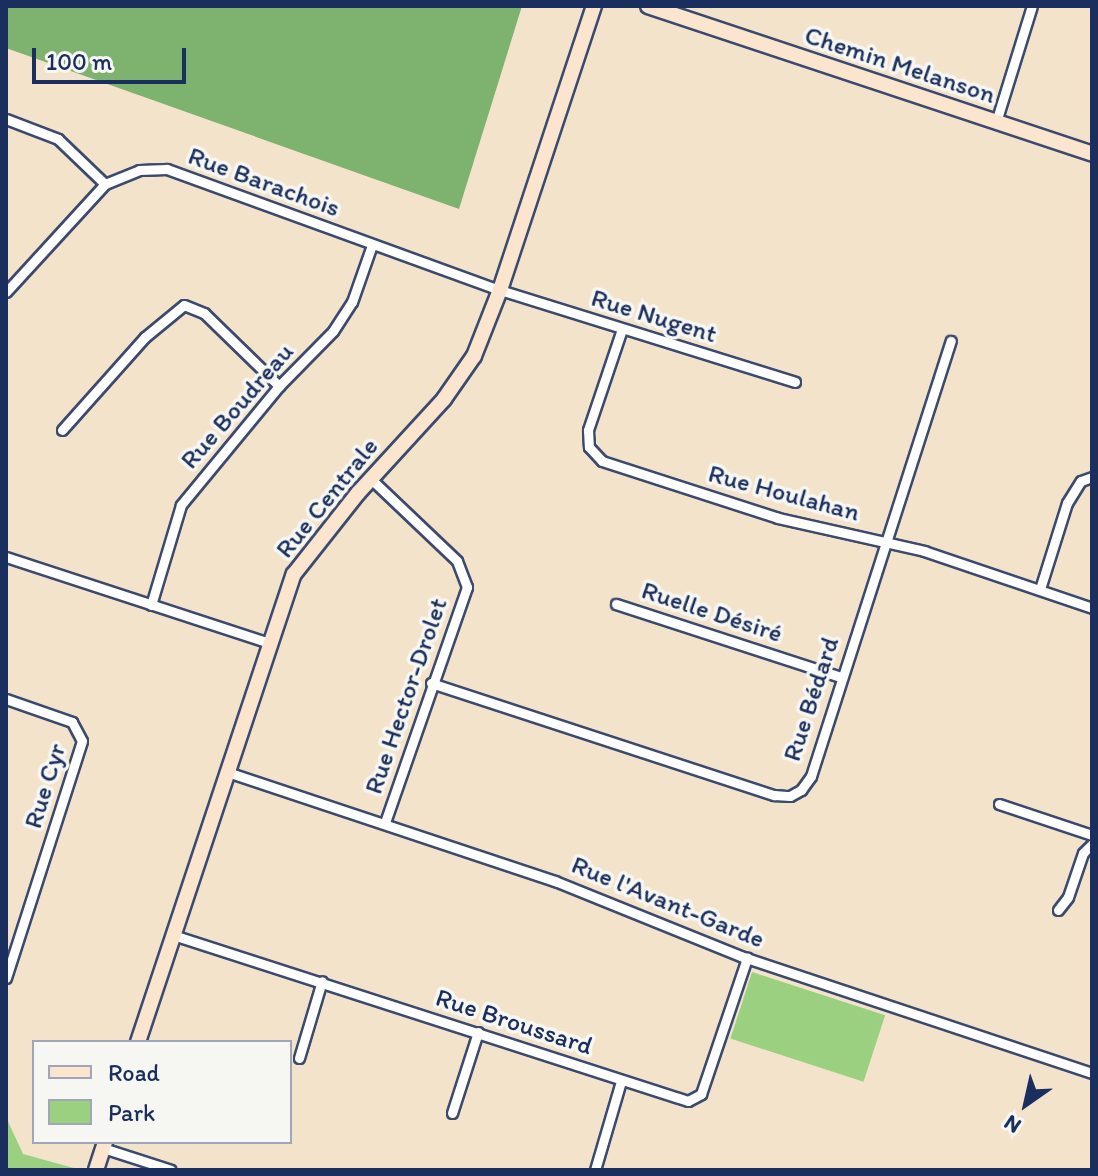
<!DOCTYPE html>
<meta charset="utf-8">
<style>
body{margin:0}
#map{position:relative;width:1098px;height:1176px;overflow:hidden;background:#f3e3cb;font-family:Itim,sans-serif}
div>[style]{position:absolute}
.green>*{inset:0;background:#9cd081;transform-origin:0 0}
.forest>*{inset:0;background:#7db26f}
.roads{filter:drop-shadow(2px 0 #3b4a6e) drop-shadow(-2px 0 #3b4a6e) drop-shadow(0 2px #3b4a6e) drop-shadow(0 -2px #3b4a6e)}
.street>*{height:9px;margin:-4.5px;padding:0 4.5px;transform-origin:4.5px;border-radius:4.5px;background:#fff}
.secondary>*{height:14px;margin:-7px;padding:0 7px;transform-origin:7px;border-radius:7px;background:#fce5cf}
span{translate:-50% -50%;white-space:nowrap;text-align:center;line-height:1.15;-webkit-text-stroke:7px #f6f6f2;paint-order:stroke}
.street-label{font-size:26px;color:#1b2f5e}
.frame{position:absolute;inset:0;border:8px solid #1b2f5e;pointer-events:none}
.legend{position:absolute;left:32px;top:1040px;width:260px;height:104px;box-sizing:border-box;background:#f6f6f2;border:2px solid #9ea6b7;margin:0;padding:10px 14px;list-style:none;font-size:24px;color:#1b2f5e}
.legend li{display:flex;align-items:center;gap:16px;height:40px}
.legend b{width:40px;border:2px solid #9ea6b7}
.north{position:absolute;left:986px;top:1064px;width:80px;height:80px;-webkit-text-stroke:6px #f6f6f2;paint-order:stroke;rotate:214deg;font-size:22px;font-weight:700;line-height:32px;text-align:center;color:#1b2f5e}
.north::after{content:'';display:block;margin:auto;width:28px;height:36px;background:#1b2f5e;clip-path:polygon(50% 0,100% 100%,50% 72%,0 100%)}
.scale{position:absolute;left:32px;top:48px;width:154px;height:36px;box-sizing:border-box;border:4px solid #1b2f5e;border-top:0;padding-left:10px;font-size:24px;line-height:28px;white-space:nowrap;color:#1b2f5e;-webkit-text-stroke:6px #f6f6f2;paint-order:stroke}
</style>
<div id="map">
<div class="green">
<div style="left:752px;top:972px;width:140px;height:70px;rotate:18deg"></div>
<div style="clip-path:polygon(6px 1117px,23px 1154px,81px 1170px,6px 1170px)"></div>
</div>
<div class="forest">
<div style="clip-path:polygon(6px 6px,522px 6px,459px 209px,6px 48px)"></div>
</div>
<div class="roads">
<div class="street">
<div style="left:6px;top:119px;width:56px;rotate:21deg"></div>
<div style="left:58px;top:139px;width:65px;rotate:43.8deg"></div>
<div style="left:996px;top:122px;width:121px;rotate:-72.8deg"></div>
<div style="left:6px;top:292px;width:147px;rotate:-47.5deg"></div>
<div style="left:105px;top:184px;width:37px;rotate:-22deg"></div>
<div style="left:139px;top:170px;width:28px;rotate:-2deg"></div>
<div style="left:167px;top:169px;width:354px;rotate:20deg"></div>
<div style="left:500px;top:290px;width:309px;rotate:17.3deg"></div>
<div style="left:622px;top:329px;width:107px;rotate:108.6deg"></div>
<div style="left:588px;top:430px;width:17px;rotate:87deg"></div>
<div style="left:589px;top:447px;width:19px;rotate:47deg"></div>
<div style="left:602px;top:461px;width:185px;rotate:17.9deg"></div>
<div style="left:778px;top:518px;width:150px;rotate:12.7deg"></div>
<div style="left:924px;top:551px;width:177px;rotate:18.7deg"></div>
<div style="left:62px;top:430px;width:125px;rotate:-48.3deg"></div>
<div style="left:145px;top:337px;width:50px;rotate:-39.4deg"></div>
<div style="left:184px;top:305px;width:22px;rotate:22deg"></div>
<div style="left:204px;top:313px;width:105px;rotate:44.2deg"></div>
<div style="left:371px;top:479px;width:119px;rotate:43.6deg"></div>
<div style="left:457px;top:561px;width:28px;rotate:69deg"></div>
<div style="left:467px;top:587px;width:250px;rotate:109.2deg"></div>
<div style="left:6px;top:557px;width:277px;rotate:18.1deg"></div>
<div style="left:1040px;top:589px;width:90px;rotate:-72.6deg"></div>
<div style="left:1067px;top:503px;width:26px;rotate:-58deg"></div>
<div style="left:1081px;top:481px;width:12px;rotate:-20deg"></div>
<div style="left:616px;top:604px;width:237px;rotate:18deg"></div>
<div style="left:151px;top:605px;width:104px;rotate:-73.3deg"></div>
<div style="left:181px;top:505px;width:154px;rotate:-50.5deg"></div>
<div style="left:279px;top:386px;width:77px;rotate:-45.5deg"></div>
<div style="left:333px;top:331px;width:35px;rotate:-57deg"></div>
<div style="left:352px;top:302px;width:60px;rotate:-70.7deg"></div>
<div style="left:431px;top:683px;width:361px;rotate:18.1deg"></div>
<div style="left:774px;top:795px;width:16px;rotate:4deg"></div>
<div style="left:790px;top:796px;width:13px;rotate:-29deg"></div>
<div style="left:801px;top:790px;width:17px;rotate:-54deg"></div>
<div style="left:811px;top:776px;width:457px;rotate:-72.2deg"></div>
<div style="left:6px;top:699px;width:70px;rotate:19.2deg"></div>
<div style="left:72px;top:722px;width:21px;rotate:62deg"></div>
<div style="left:82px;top:741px;width:249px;rotate:107.8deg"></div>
<div style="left:227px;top:772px;width:346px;rotate:18.4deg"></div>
<div style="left:555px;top:881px;width:203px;rotate:22deg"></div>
<div style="left:743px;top:957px;width:368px;rotate:18.4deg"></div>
<div style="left:999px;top:804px;width:98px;rotate:18.4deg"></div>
<div style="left:1058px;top:910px;width:16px;rotate:-52deg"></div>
<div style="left:1068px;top:897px;width:46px;rotate:-71.2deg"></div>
<div style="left:1083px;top:853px;width:13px;rotate:-45deg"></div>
<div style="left:173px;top:935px;width:541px;rotate:17.87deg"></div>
<div style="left:688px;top:1101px;width:15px;rotate:-28deg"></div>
<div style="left:701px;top:1094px;width:144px;rotate:-71.3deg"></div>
<div style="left:299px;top:1058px;width:80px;rotate:-73.4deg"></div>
<div style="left:452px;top:1113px;width:85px;rotate:-72.2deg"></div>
<div style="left:103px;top:1148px;width:71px;rotate:17.9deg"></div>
<div style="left:595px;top:1170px;width:93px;rotate:-73.7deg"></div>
</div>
<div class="secondary">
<div style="left:648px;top:6px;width:468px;rotate:18.4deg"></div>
<div style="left:138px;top:1042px;width:493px;rotate:-71.6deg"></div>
<div style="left:294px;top:574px;width:103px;rotate:-51.7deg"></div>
<div style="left:358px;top:493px;width:127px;rotate:-47.5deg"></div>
<div style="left:444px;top:399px;width:52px;rotate:-55.1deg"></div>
<div style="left:474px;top:356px;width:71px;rotate:-68.5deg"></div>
<div style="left:500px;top:290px;width:299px;rotate:-71.7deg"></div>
<div style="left:96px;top:1170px;width:29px;rotate:-72deg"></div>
</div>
</div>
<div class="street-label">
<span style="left:900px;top:65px;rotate:18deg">Chemin Melanson</span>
<span style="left:264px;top:182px;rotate:20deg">Rue Barachois</span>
<span style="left:654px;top:316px;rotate:17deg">Rue Nugent</span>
<span style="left:237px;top:406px;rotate:-49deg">Rue Boudreau</span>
<span style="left:784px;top:493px;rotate:15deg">Rue Houlahan</span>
<span style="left:327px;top:498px;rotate:-51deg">Rue Centrale</span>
<span style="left:712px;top:612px;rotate:18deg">Ruelle Désiré</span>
<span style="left:406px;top:696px;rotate:-71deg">Rue Hector-Drolet</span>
<span style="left:811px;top:699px;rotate:-72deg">Rue Bédard</span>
<span style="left:45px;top:786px;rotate:-73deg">Rue Cyr</span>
<span style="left:668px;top:902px;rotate:22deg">Rue l'Avant-Garde</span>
<span style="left:514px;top:1022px;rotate:18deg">Rue Broussard</span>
</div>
<div class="frame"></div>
<ul class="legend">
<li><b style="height:10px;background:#fce5cf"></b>Road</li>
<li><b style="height:22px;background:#9cd081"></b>Park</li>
</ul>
<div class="north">N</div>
<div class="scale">100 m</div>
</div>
